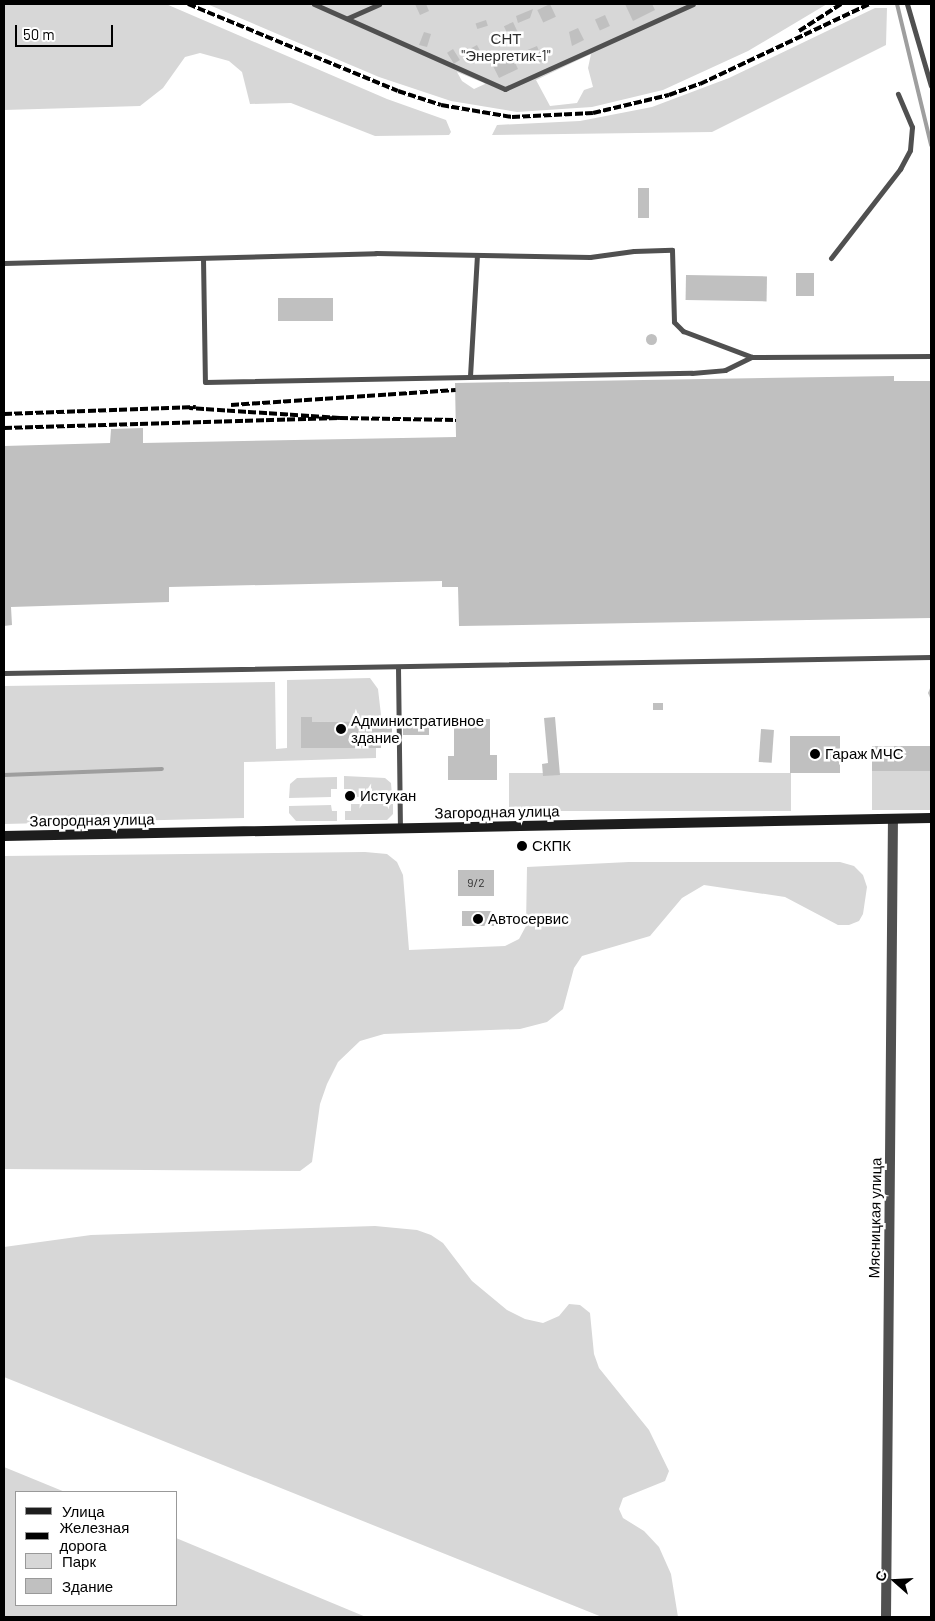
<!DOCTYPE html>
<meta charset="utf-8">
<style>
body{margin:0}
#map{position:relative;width:935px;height:1621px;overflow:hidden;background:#fff;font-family:Barlow,sans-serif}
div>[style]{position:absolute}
.green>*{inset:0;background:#d7d7d7;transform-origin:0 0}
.stream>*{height:4px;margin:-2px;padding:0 2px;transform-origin:2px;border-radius:2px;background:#9e9e9e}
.building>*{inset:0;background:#c0c0c0;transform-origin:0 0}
.round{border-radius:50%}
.lane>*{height:5px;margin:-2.5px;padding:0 2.5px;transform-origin:2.5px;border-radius:2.5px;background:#505050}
.street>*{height:10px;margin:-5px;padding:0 5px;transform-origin:5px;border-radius:5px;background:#505050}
.secondary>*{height:10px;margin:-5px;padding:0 5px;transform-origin:5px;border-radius:5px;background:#1d1d1d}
.rail>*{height:4px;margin-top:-2px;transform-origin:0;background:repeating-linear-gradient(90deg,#000 0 8px,transparent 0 10.5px)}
.dots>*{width:14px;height:14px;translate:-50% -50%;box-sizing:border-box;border:2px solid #fff;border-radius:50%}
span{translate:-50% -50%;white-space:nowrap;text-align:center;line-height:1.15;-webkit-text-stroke:5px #fff;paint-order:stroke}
.number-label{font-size:12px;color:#303030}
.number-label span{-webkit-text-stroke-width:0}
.park-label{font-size:15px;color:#2e2e2e}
.poi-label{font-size:15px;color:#000}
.left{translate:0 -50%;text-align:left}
.street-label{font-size:15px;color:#000}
.frame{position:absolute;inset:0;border:5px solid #000;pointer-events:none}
.legend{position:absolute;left:15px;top:1491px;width:162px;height:115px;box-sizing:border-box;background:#fff;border:1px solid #999;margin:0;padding:6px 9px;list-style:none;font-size:15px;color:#000}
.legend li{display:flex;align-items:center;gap:10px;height:25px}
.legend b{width:25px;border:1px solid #999}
.north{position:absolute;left:870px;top:1556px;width:50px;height:50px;-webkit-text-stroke:4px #fff;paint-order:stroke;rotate:289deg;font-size:14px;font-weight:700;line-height:20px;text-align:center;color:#000}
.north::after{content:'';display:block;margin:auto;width:18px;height:22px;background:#000;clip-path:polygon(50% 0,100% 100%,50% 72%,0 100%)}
.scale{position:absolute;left:15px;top:25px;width:98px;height:22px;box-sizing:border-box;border:2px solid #000;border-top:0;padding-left:6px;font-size:15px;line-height:18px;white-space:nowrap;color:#000;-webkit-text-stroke:4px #fff;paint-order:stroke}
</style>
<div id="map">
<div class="green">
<div style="clip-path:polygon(4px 4px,166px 4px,387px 99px,446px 120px,451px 132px,449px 135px,375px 136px,291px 103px,250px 104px,242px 72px,229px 61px,200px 53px,185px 57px,163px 88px,140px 106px,4px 110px)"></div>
<div style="clip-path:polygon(evenodd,207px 4px,827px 4px,748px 51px,663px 90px,592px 107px,517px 112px,451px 101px,379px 77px,207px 4px,591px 54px,588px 68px,593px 87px,584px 90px,577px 103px,550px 106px,536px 80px,591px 54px,207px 4px,457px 72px,484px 83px,485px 84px,474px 89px,462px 81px,457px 72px)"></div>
<div style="clip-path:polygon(875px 8px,887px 8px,886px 45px,712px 132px,492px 135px,497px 125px,580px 121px,652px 107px,729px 78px)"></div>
<div style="clip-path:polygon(370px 678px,378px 689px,381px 715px,368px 716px,368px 721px,312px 722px,312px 717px,301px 717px,301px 748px,376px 748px,376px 758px,244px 762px,244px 818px,4px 824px,4px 686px,275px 682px,276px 749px,287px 748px,287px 680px)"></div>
<div style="left:872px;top:771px;width:59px;height:39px"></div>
<div style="left:791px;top:773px;width:38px;height:282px;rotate:90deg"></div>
<div style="clip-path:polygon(344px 776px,385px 778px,391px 783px,392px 796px,352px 797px,351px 789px,344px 789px)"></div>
<div style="clip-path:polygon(337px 777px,337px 789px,331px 789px,331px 797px,289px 798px,290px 784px,297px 778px)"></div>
<div style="clip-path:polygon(351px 804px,393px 804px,393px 814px,387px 820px,345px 820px,345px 811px,351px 811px)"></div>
<div style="clip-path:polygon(331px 805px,332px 811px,337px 811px,337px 821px,296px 821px,289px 813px,289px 806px)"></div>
<div style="clip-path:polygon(365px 852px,387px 854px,397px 862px,403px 875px,409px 950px,505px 946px,519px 939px,526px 926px,527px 867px,629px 862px,840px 862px,854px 866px,863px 875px,867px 887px,863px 914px,859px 921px,849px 925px,838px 925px,785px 897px,704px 885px,682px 898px,650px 936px,582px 956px,574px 968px,563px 1009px,547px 1022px,520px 1029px,384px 1034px,360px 1041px,338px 1062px,327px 1084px,320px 1104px,312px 1162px,300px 1171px,4px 1169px,4px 856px)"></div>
<div style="clip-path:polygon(375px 1226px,417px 1230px,431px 1235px,443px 1243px,472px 1281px,507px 1310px,525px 1319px,543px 1323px,559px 1316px,569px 1304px,580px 1305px,590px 1313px,594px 1354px,599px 1368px,649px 1430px,669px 1471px,665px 1481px,623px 1498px,619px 1509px,623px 1518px,644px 1531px,659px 1547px,671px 1574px,678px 1617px,602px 1617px,4px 1377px,4px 1247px,91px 1235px)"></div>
<div style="clip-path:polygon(4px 1467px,65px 1492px,16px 1492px,16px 1605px,176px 1605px,176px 1538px,366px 1617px,4px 1617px)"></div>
</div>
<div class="stream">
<div style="left:897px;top:4px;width:145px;rotate:76.4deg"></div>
<div style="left:4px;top:775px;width:158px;rotate:-2.2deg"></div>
</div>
<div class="building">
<div style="clip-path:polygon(415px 4px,426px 4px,429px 11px,420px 15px)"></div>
<div style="left:550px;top:4px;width:14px;height:14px;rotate:65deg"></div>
<div style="clip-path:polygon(625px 4px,652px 4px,655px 10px,633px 21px)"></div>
<div style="clip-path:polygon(533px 9px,530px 18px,518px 23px,516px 16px)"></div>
<div style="left:605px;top:15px;width:12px;height:11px;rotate:66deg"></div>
<div style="left:486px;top:20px;width:6px;height:11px;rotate:72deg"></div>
<div style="left:513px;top:22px;width:14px;height:10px;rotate:65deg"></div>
<div style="clip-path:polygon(578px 28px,584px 40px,572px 46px,569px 32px)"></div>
<div style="clip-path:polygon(424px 32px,431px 34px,427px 47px,419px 45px)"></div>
<div style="left:477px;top:45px;width:15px;height:11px;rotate:62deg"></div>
<div style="clip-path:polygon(537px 46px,543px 61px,536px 64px,533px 59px,530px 61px,525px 51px)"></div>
<div style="left:453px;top:49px;width:13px;height:7px;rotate:58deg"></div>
<div style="clip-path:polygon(510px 52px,518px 69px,499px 78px,493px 66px,501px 62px,499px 57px)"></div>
<div style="left:638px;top:188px;width:11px;height:30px"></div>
<div style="left:796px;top:273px;width:18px;height:23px"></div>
<div style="left:686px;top:275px;width:81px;height:25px;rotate:1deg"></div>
<div style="left:333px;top:298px;width:23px;height:55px;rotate:90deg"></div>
<div class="round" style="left:645.5px;top:333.5px;width:11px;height:11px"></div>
<div style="clip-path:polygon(894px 376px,894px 381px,931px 381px,931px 618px,459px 626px,458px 587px,442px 587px,442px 581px,169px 587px,169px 602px,11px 607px,12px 625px,4px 626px,4px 446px,110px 443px,111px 429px,143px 428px,143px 443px,456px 437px,455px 383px)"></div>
<div style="clip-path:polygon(931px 686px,931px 700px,928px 693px)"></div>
<div style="left:653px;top:703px;width:10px;height:7px"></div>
<div style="clip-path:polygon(381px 715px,381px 721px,392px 721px,392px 736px,381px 736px,381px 748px,301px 748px,301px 717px,312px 717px,312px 722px,368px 721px,367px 716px)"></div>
<div style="clip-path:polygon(555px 717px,560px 775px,543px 776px,542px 764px,548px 763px,544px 718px)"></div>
<div style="clip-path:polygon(403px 718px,423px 718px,423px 723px,429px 723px,429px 735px,403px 735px)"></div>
<div style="clip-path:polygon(454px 719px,490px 719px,490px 755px,497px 755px,497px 780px,448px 780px,448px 756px,454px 756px)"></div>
<div style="left:761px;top:729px;width:13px;height:33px;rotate:4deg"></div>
<div style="left:790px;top:736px;width:50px;height:37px"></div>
<div style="left:872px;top:746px;width:59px;height:25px"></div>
<div style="left:458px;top:870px;width:36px;height:26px"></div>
<div style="left:494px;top:911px;width:15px;height:32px;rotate:90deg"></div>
</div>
<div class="lane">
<div style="left:314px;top:4px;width:209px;rotate:24deg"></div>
<div style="left:505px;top:89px;width:206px;rotate:-24.3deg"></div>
<div style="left:907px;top:4px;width:85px;rotate:73.7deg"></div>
<div style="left:348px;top:18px;width:34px;rotate:-24deg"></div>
<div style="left:203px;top:258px;width:124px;rotate:89.1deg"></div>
<div style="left:205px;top:382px;width:487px;rotate:-1.1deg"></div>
<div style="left:692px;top:373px;width:33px;rotate:-5deg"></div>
<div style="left:725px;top:370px;width:30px;rotate:-26deg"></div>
<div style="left:752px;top:357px;width:179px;rotate:-0.3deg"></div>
<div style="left:831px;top:258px;width:113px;rotate:-52.2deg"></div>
<div style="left:900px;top:169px;width:21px;rotate:-62deg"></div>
<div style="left:910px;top:150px;width:23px;rotate:-85deg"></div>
<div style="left:912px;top:127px;width:36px;rotate:-113deg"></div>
<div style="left:4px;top:263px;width:372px;rotate:-1.5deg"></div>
<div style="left:376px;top:253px;width:214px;rotate:1.1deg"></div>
<div style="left:590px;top:257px;width:44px;rotate:-7.8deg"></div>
<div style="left:634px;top:251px;width:38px;rotate:-2deg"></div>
<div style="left:672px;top:250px;width:72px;rotate:88.4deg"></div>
<div style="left:674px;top:322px;width:13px;rotate:45deg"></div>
<div style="left:683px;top:331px;width:74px;rotate:20.6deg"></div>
<div style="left:470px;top:376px;width:121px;rotate:-86.7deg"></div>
<div style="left:398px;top:667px;width:161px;rotate:89.3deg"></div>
<div style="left:4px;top:673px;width:927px;rotate:-0.99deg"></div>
</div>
<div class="street">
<div style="left:886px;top:1617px;width:798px;rotate:-89.5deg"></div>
</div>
<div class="secondary">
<div style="left:4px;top:836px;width:927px;rotate:-1.11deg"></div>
</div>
<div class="rail">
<div style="left:188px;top:4px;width:227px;rotate:22.5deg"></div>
<div style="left:398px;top:91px;width:45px;rotate:18deg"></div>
<div style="left:441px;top:105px;width:72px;rotate:9.6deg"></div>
<div style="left:512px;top:117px;width:81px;rotate:-2.8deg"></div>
<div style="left:593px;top:113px;width:78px;rotate:-13.3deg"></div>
<div style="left:669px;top:95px;width:33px;rotate:-20deg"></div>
<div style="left:700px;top:84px;width:187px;rotate:-25.3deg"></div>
<div style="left:799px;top:31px;width:50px;rotate:-32.7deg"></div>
<div style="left:231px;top:405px;width:225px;rotate:-3.8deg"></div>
<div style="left:4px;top:414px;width:192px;rotate:-2.1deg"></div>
<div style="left:340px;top:418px;width:116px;rotate:1deg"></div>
<div style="left:4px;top:428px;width:336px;rotate:-1.7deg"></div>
<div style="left:340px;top:418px;width:151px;rotate:-176.2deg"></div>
</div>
<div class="dots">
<div style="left:341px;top:729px;background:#000"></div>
<div style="left:815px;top:754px;background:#000"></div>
<div style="left:350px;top:796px;background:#000"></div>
<div style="left:522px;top:846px;background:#000"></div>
<div style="left:478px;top:919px;background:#000"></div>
</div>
<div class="number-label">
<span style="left:476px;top:883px">9/2</span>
</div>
<div class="park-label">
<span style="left:506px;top:47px">СНТ<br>"Энергетик-1"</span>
</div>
<div class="poi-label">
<span class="left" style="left:351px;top:729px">Административное<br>здание</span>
<span class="left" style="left:825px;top:754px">Гараж МЧС</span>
<span class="left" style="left:360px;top:796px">Истукан</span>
<span class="left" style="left:532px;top:846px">СКПК</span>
<span class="left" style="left:488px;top:919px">Автосервис</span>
</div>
<div class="street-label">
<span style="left:497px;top:812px;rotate:-1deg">Загородная улица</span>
<span style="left:92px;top:820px;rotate:-1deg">Загородная улица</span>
<span style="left:875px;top:1218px;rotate:-89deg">Мясницкая улица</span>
</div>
<div class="frame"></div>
<ul class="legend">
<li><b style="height:6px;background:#1d1d1d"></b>Улица</li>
<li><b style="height:6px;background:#000"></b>Железная дорога</li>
<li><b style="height:14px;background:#d7d7d7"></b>Парк</li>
<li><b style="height:14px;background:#c0c0c0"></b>Здание</li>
</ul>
<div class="north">С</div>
<div class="scale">50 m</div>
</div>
